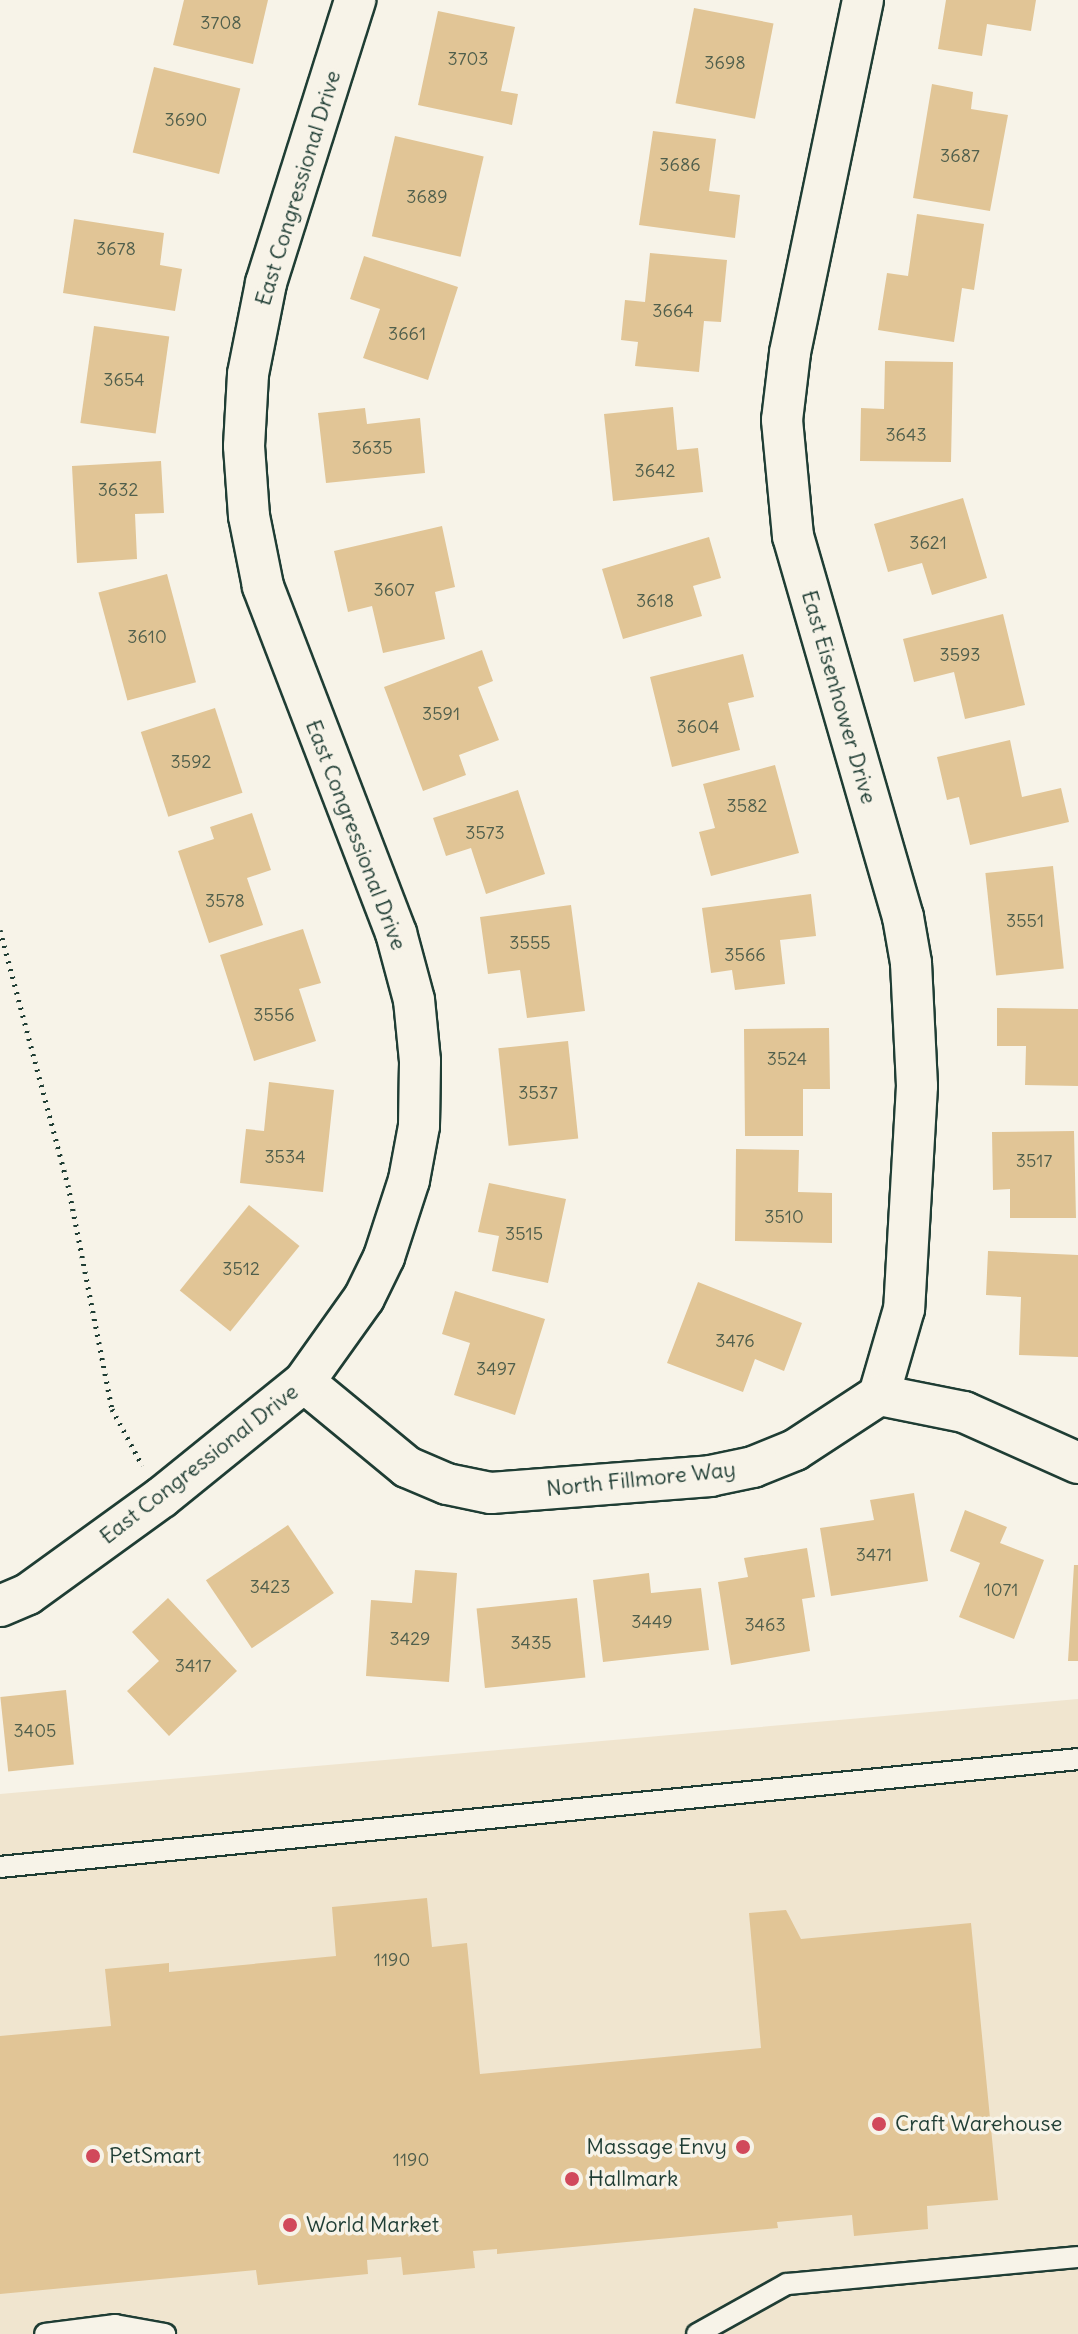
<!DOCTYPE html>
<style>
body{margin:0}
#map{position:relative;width:1078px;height:2334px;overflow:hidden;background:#f7f3e8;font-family:Delius,sans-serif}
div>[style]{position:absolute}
.built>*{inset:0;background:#f0e5cf}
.building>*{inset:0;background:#e1c596;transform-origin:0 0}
.path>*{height:5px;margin-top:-2.5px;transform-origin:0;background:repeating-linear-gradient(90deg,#1f3d34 0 2px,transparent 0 8px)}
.roads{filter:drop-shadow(2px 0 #1f3d34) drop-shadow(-2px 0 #1f3d34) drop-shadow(0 2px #1f3d34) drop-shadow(0 -2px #1f3d34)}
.service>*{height:20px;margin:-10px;padding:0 10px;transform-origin:10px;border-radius:10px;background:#f7f3e8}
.minor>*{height:40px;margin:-20px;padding:0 20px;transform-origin:20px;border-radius:20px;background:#f7f3e8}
.dots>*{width:22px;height:22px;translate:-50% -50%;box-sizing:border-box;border:4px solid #f7f3e8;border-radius:50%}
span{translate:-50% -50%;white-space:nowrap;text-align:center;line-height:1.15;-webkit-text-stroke:7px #f7f3e8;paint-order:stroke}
.number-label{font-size:18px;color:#505f4c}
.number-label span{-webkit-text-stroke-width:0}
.street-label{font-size:22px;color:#1f3d34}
.poi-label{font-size:22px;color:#1f3d34}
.left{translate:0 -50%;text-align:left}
.right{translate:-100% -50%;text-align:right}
</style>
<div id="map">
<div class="built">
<div style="clip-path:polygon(1078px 1699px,1078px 2334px,0 2334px,0 1794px)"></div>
</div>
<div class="building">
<div style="clip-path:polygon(184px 0,268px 0,253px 64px,173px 45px)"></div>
<div style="clip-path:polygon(946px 0,1036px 0,1031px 31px,987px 24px,982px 56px,938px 49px)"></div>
<div style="left:694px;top:8px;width:81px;height:97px;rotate:11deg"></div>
<div style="clip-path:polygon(438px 11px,515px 27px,501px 91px,518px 94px,512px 125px,418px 105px)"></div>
<div style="left:154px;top:67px;width:89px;height:88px;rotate:14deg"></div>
<div style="clip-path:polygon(932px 84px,973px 92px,971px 109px,1008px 115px,990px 211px,913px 198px)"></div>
<div style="clip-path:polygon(653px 131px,716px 139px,709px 191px,740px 195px,735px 238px,639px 225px)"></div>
<div style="left:395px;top:136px;width:91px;height:103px;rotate:13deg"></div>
<div style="clip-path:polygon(917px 214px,984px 224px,974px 290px,962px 288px,954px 342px,878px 330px,887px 273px,908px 276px)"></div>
<div style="clip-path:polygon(74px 219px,164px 233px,160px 265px,182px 269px,175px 311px,63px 293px)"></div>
<div style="clip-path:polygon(650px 253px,727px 260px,721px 322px,704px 321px,699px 372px,635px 366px,638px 342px,621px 340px,625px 300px,645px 302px)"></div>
<div style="clip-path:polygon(364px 256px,458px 287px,428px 380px,363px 358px,380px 309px,350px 299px)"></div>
<div style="left:94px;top:326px;width:76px;height:98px;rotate:8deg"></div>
<div style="clip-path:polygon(885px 361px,953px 362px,951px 462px,860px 461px,861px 408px,884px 409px)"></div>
<div style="clip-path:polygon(673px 407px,677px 450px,698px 448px,703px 492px,613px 501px,604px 414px)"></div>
<div style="clip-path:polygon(365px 408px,367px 424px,420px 418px,425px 473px,326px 483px,318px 413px)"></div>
<div style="clip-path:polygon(161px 461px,164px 513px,135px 514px,137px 559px,77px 563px,72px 466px)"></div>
<div style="clip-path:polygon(963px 498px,987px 578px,932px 595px,922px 563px,888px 572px,874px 524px)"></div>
<div style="clip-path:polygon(442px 526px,455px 587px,435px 592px,445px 639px,383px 653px,372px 606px,348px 612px,334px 551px)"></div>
<div style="clip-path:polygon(709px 537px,721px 578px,693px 586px,702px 616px,623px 639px,602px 569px)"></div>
<div style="left:167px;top:574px;width:112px;height:71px;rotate:75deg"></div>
<div style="clip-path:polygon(1003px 614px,1025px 705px,965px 719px,954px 672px,914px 682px,903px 639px)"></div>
<div style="clip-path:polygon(482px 650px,493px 681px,478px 687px,499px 740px,459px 755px,466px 775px,423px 791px,384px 687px)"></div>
<div style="clip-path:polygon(743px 654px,754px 697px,728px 703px,740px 750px,672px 767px,650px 677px)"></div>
<div style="left:215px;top:708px;width:89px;height:78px;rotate:72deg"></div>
<div style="clip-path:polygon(1010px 740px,1022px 797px,1061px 788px,1069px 822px,970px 845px,959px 797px,947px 800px,937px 757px)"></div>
<div style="clip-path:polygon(775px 765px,799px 853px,711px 876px,699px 832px,715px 828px,703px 784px)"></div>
<div style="clip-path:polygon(518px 790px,545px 874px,486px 894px,471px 848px,446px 856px,433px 818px)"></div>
<div style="clip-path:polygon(252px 813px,271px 870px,247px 878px,263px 925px,209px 943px,178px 851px,214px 839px,210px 827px)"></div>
<div style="left:1053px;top:866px;width:103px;height:68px;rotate:84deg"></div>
<div style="clip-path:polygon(811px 894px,816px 936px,780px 940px,785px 984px,735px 990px,732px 970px,711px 973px,702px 908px)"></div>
<div style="clip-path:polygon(571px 905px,585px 1011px,527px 1018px,520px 970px,488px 974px,480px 917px)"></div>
<div style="clip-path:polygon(303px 929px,321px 983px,299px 989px,316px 1041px,254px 1061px,220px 955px)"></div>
<div style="clip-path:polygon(997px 1008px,1078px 1009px,1078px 1086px,1025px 1085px,1026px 1046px,997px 1046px)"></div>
<div style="clip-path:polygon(829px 1028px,830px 1089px,803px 1089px,803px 1136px,745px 1136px,744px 1029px)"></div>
<div style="left:568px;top:1041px;width:98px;height:70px;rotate:84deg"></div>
<div style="clip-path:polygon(269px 1082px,334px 1090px,323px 1192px,240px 1183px,246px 1129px,264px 1131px)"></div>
<div style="clip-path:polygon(1074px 1131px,1076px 1218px,1010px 1218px,1010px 1189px,993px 1190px,992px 1132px)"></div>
<div style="clip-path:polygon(736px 1149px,799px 1150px,798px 1192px,832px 1193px,832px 1243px,735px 1241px)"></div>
<div style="clip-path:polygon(489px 1183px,566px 1199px,548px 1283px,492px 1271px,499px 1236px,478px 1232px)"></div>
<div style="left:249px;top:1205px;width:65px;height:110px;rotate:39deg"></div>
<div style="clip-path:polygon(988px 1251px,1078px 1255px,1078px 1357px,1019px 1355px,1021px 1297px,986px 1295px)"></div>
<div style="clip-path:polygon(698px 1282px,802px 1323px,784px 1371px,755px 1359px,743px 1392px,667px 1363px)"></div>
<div style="clip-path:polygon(455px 1291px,545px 1319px,515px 1415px,454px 1395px,470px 1343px,442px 1334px)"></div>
<div style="clip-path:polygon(914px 1493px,928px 1581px,831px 1596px,820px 1528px,874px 1520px,870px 1500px)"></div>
<div style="clip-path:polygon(965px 1510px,1007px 1527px,1000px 1543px,1044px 1560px,1014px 1639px,959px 1617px,980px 1563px,950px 1551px)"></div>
<div style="left:288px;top:1525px;width:82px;height:99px;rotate:56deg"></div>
<div style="clip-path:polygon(807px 1548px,815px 1597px,802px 1599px,810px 1651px,731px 1665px,718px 1582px,748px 1577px,744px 1558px)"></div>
<div style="clip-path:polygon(1074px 1565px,1078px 1565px,1078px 1661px,1068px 1661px)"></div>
<div style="clip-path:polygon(415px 1570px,457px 1573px,449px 1682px,366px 1676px,371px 1600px,412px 1603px)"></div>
<div style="clip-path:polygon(649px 1573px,651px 1593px,701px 1588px,709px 1650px,603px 1662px,593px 1580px)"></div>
<div style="clip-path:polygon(168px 1598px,237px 1671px,169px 1736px,127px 1691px,159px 1661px,132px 1632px)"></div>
<div style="left:577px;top:1598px;width:80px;height:101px;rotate:84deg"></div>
<div style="left:66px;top:1690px;width:75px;height:66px;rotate:84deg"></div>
<div style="clip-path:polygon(427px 1898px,432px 1947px,467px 1943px,480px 2074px,761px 2048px,749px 1913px,786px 1910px,801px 1939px,971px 1923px,998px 2200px,927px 2206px,928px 2229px,854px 2236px,852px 2215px,777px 2222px,778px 2228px,497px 2254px,497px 2249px,473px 2251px,475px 2268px,403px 2275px,401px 2257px,367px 2260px,368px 2274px,258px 2285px,256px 2270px,0 2294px,0 2036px,111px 2026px,105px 1969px,169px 1963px,169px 1972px,336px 1956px,332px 1907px)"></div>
</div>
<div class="path">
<div style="left:0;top:930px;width:264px;rotate:75.1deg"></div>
<div style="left:68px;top:1185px;width:228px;rotate:78.9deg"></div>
<div style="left:112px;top:1409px;width:64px;rotate:61.8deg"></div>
</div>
<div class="roads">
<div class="service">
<div style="left:0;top:1867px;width:1083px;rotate:-5.72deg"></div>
<div style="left:45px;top:2334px;width:71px;rotate:-7.3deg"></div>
<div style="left:115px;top:2325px;width:51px;rotate:10.2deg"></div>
<div style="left:697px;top:2334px;width:103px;rotate:-29.1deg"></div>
<div style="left:787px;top:2284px;width:292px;rotate:-5.3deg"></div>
</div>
<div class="minor">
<div style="left:863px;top:0;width:360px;rotate:101.7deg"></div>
<div style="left:790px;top:353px;width:67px;rotate:96.8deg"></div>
<div style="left:782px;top:420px;width:117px;rotate:84.6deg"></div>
<div style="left:793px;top:536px;width:397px;rotate:73.9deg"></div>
<div style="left:903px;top:917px;width:47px;rotate:80.1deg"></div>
<div style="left:911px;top:963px;width:123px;rotate:87.2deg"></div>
<div style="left:917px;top:1086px;width:223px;rotate:93.3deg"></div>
<div style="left:904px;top:1309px;width:90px;rotate:106.2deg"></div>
<div style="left:304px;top:1382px;width:134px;rotate:39.5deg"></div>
<div style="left:407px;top:1467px;width:43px;rotate:23deg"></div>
<div style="left:447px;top:1484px;width:45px;rotate:11.6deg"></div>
<div style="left:491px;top:1493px;width:220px;rotate:-4.4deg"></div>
<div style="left:710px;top:1476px;width:44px;rotate:-11.8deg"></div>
<div style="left:753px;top:1467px;width:45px;rotate:-22deg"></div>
<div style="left:795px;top:1450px;width:100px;rotate:-33.2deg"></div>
<div style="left:879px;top:1395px;width:87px;rotate:11.3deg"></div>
<div style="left:964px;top:1412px;width:125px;rotate:24.1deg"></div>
<div style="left:0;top:1606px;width:30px;rotate:-23deg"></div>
<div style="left:28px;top:1594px;width:165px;rotate:-35.9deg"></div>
<div style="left:162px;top:1497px;width:183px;rotate:-39deg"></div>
<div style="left:304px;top:1382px;width:103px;rotate:-54.5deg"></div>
<div style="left:364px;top:1298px;width:46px;rotate:-64deg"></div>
<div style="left:384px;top:1257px;width:81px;rotate:-72deg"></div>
<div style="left:409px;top:1180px;width:55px;rotate:-79.5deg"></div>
<div style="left:419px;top:1126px;width:65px;rotate:-89.1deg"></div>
<div style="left:420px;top:1061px;width:61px;rotate:-95.6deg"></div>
<div style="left:414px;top:1000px;width:69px;rotate:-105deg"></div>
<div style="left:396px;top:933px;width:372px;rotate:-111deg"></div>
<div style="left:263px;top:586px;width:71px;rotate:-101.3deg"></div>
<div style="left:249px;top:516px;width:70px;rotate:-94.1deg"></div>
<div style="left:244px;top:446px;width:72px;rotate:-86.8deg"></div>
<div style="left:248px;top:374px;width:93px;rotate:-78.8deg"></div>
<div style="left:266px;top:283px;width:297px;rotate:-72.5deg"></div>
</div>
</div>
<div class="dots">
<div style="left:879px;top:2124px;background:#d1495b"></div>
<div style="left:743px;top:2147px;background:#d1495b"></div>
<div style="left:93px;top:2156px;background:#d1495b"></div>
<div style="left:572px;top:2179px;background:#d1495b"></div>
<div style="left:290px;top:2225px;background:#d1495b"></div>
</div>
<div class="number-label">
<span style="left:221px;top:23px">3708</span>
<span style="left:468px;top:59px">3703</span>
<span style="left:725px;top:63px">3698</span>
<span style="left:186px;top:120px">3690</span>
<span style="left:960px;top:156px">3687</span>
<span style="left:680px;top:165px">3686</span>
<span style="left:427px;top:197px">3689</span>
<span style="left:116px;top:249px">3678</span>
<span style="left:673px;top:311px">3664</span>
<span style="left:407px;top:334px">3661</span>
<span style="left:124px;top:380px">3654</span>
<span style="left:906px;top:435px">3643</span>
<span style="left:372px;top:448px">3635</span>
<span style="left:655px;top:471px">3642</span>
<span style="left:118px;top:490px">3632</span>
<span style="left:928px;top:543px">3621</span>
<span style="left:394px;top:590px">3607</span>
<span style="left:655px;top:601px">3618</span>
<span style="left:147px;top:637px">3610</span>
<span style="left:960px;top:655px">3593</span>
<span style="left:441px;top:714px">3591</span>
<span style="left:698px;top:727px">3604</span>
<span style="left:191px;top:762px">3592</span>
<span style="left:747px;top:806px">3582</span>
<span style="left:485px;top:833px">3573</span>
<span style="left:225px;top:901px">3578</span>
<span style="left:1025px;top:921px">3551</span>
<span style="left:530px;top:943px">3555</span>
<span style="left:745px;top:955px">3566</span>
<span style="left:274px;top:1015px">3556</span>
<span style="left:787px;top:1059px">3524</span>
<span style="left:538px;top:1093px">3537</span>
<span style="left:285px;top:1157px">3534</span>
<span style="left:1034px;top:1161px">3517</span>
<span style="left:784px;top:1217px">3510</span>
<span style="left:524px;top:1234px">3515</span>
<span style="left:241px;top:1269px">3512</span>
<span style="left:735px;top:1341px">3476</span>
<span style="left:496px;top:1369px">3497</span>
<span style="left:874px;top:1555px">3471</span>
<span style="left:270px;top:1587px">3423</span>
<span style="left:1001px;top:1590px">1071</span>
<span style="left:652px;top:1622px">3449</span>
<span style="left:765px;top:1625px">3463</span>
<span style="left:410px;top:1639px">3429</span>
<span style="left:531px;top:1643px">3435</span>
<span style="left:193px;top:1666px">3417</span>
<span style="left:35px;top:1731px">3405</span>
<span style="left:392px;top:1960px">1190</span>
<span style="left:411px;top:2160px">1190</span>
</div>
<div class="street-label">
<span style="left:298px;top:188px;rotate:-73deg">East Congressional Drive</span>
<span style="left:839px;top:697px;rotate:74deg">East Eisenhower Drive</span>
<span style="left:356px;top:835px;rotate:69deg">East Congressional Drive</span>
<span style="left:199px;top:1464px;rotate:-38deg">East Congressional Drive</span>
<span style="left:641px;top:1479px;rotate:-6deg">North Fillmore Way</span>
</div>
<div class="poi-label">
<span class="left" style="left:895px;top:2124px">Craft Warehouse</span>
<span class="right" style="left:727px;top:2147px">Massage Envy</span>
<span class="left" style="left:109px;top:2156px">PetSmart</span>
<span class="left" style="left:588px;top:2179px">Hallmark</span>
<span class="left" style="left:306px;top:2225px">World Market</span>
</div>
</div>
